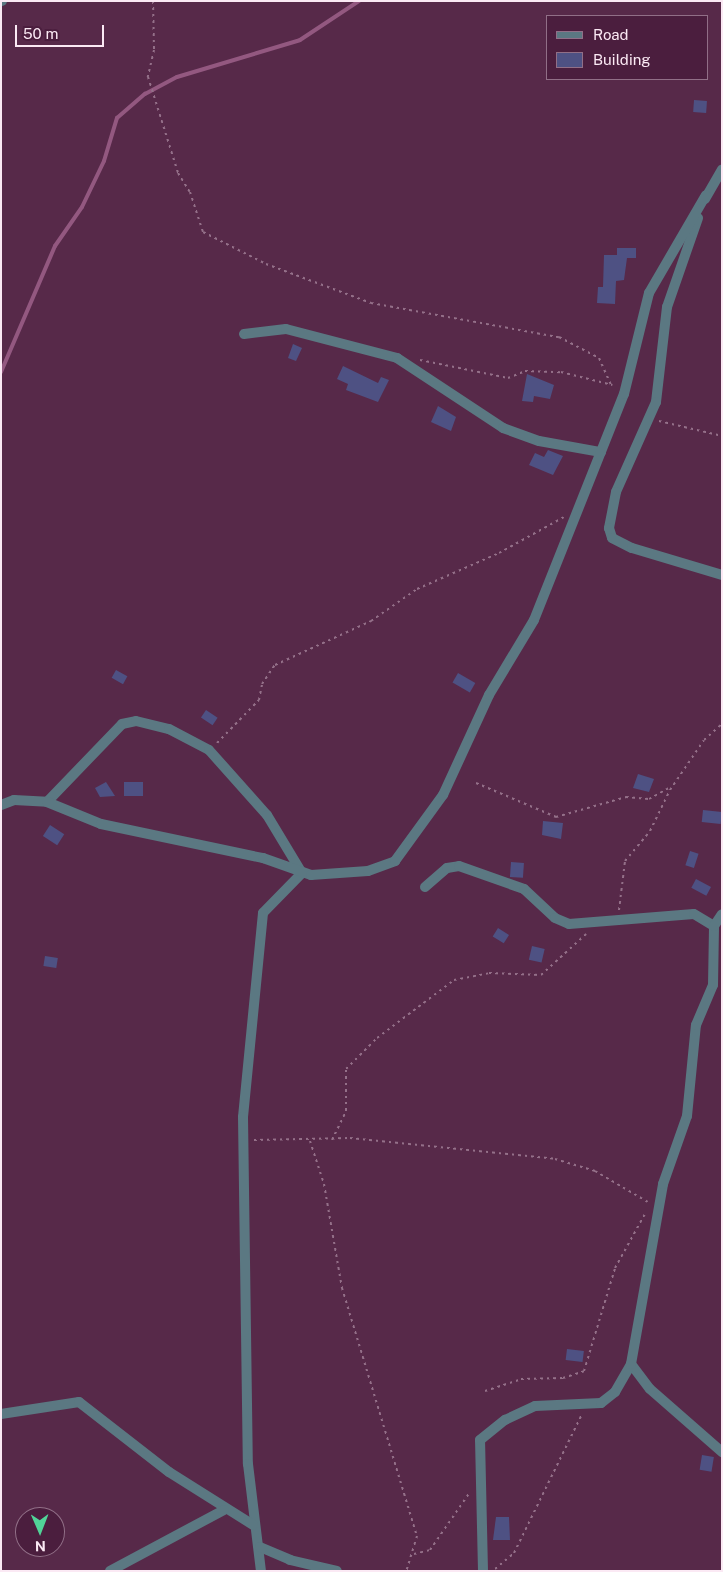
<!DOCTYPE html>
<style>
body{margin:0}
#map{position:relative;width:723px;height:1572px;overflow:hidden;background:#572949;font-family:"Public Sans",sans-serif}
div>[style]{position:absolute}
.stream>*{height:4px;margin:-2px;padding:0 2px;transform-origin:2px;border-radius:2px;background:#935880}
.building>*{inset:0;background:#4e5183;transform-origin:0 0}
.path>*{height:2px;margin-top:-1px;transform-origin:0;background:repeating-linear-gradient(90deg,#947089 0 2.5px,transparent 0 6.5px)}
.street>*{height:10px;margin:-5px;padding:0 5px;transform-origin:5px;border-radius:5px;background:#5b7882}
span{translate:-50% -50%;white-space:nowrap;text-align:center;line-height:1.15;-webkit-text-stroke:4.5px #4b1e3e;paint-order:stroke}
.frame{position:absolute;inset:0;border:2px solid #fbe9f4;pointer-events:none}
.legend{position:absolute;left:546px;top:15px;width:162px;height:65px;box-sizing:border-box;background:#4b1e3e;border:1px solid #916f87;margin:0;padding:6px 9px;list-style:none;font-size:15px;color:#fbe9f4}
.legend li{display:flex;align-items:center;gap:10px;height:25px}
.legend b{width:25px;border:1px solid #916f87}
.north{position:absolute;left:15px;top:1507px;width:50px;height:50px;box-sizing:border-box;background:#4b1e3e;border:1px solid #916f87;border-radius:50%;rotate:179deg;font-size:14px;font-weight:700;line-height:20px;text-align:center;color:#fbe9f4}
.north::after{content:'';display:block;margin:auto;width:18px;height:22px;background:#51d398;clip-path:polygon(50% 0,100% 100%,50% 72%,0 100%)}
.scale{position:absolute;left:15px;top:25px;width:89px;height:22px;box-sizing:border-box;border:2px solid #fbe9f4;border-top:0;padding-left:6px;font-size:15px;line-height:18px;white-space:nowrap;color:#fbe9f4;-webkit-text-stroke:4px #4b1e3e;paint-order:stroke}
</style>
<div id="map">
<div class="stream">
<div style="left:1px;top:372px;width:137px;rotate:-66.8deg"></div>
<div style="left:55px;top:246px;width:47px;rotate:-55.3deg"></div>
<div style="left:82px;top:207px;width:51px;rotate:-64.4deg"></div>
<div style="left:104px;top:161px;width:45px;rotate:-73.2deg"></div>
<div style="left:117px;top:118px;width:37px;rotate:-41deg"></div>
<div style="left:145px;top:94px;width:36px;rotate:-28deg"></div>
<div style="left:177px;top:77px;width:128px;rotate:-16.7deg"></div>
<div style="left:300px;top:40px;width:71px;rotate:-33.5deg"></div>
</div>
<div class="building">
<div style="left:694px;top:100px;width:13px;height:12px;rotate:4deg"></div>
<div style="clip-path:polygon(617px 248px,636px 248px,636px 258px,627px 258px,624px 280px,616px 281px,615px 304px,597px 303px,598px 287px,603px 287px,604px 255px,617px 255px)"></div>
<div style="clip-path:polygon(293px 344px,302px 348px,296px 361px,288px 358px)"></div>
<div style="clip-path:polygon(343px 366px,378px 383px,381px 377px,389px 380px,378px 402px,346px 390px,348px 384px,337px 379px)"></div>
<div style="clip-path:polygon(527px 374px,554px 385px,550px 399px,534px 396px,533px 402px,522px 401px)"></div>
<div style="clip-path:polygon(438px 406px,456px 417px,451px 431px,431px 422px)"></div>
<div style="clip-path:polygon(548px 450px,563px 456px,553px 475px,529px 465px,535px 453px,544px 457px)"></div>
<div style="left:116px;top:670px;width:13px;height:9px;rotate:29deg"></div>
<div style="left:458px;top:673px;width:20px;height:11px;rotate:30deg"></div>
<div style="left:206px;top:710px;width:14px;height:9px;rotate:34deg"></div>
<div style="clip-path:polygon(638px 774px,654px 779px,649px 792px,633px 788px)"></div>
<div style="clip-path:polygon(106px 782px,115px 796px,100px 797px,95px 788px)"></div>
<div style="left:124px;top:782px;width:19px;height:14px"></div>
<div style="left:703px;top:810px;width:19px;height:12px;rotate:6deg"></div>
<div style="clip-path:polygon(543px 821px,563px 823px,561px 839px,542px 835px)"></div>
<div style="left:50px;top:825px;width:17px;height:13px;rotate:33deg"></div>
<div style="left:690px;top:851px;width:9px;height:15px;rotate:18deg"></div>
<div style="left:511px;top:862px;width:13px;height:15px;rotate:4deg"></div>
<div style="left:696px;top:879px;width:17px;height:10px;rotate:28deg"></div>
<div style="left:498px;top:928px;width:13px;height:10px;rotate:32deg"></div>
<div style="left:532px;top:946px;width:13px;height:14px;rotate:13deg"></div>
<div style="left:45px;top:956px;width:13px;height:10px;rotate:9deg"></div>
<div style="left:567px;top:1349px;width:17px;height:11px;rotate:7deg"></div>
<div style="left:702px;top:1455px;width:12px;height:15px;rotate:9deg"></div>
<div style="clip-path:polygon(496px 1517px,509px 1517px,510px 1540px,493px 1540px)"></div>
</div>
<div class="path">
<div style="left:153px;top:1px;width:49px;rotate:88.8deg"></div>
<div style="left:154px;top:50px;width:28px;rotate:103deg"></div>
<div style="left:148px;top:77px;width:101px;rotate:72.6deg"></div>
<div style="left:178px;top:173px;width:22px;rotate:58deg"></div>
<div style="left:190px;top:192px;width:42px;rotate:72deg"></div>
<div style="left:203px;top:232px;width:71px;rotate:26.9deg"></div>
<div style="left:266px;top:264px;width:112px;rotate:20.4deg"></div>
<div style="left:371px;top:303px;width:191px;rotate:10.3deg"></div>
<div style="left:559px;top:337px;width:45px;rotate:27.7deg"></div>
<div style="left:599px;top:358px;width:30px;rotate:66deg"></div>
<div style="left:420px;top:360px;width:90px;rotate:11.6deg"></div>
<div style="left:508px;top:378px;width:18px;rotate:-22deg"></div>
<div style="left:525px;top:371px;width:36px;rotate:2deg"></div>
<div style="left:561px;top:372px;width:53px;rotate:14.3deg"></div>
<div style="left:659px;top:421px;width:65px;rotate:13.4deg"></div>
<div style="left:217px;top:743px;width:60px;rotate:-45.7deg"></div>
<div style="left:259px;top:700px;width:16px;rotate:-79deg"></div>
<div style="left:262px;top:684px;width:23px;rotate:-56deg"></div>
<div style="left:275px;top:665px;width:106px;rotate:-24.6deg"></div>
<div style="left:371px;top:621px;width:56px;rotate:-34.8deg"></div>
<div style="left:417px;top:589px;width:90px;rotate:-23.7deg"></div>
<div style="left:499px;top:553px;width:74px;rotate:-29deg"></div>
<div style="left:476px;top:783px;width:87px;rotate:23deg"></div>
<div style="left:556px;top:817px;width:73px;rotate:-15.9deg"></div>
<div style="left:626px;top:797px;width:23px;rotate:5deg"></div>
<div style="left:649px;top:799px;width:25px;rotate:-29deg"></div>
<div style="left:619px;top:910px;width:49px;rotate:-83deg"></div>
<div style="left:625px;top:861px;width:39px;rotate:-50deg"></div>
<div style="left:650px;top:831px;width:46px;rotate:-64deg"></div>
<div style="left:670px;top:790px;width:60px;rotate:-55.8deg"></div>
<div style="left:704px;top:740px;width:24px;rotate:-42deg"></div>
<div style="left:254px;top:1140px;width:96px;rotate:-1.2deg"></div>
<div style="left:350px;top:1138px;width:206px;rotate:5.8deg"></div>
<div style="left:555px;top:1159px;width:42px;rotate:16.7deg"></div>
<div style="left:595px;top:1171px;width:61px;rotate:30.3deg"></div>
<div style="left:332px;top:1140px;width:32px;rotate:-64deg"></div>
<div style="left:346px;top:1111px;width:42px;rotate:-90deg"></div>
<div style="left:346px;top:1069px;width:44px;rotate:-45deg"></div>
<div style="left:377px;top:1038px;width:96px;rotate:-37deg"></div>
<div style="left:454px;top:980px;width:36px;rotate:-11deg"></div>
<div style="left:489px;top:973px;width:52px;rotate:2.2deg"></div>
<div style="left:541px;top:975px;width:61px;rotate:-42.3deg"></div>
<div style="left:310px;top:1141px;width:45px;rotate:72deg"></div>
<div style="left:324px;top:1184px;width:106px;rotate:80.2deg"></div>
<div style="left:342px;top:1288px;width:259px;rotate:73.2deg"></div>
<div style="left:417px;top:1536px;width:37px;rotate:107deg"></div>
<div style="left:485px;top:1391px;width:38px;rotate:-18deg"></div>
<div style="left:521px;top:1379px;width:42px;rotate:-1.4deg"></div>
<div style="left:563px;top:1378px;width:22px;rotate:-18deg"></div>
<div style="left:584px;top:1371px;width:108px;rotate:-73.2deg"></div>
<div style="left:615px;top:1268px;width:64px;rotate:-61deg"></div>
<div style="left:414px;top:1554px;width:16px;rotate:-14deg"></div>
<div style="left:430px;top:1550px;width:70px;rotate:-55.4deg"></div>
<div style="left:495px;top:1569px;width:25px;rotate:-40deg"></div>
<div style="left:514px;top:1553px;width:155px;rotate:-63.9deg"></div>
</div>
<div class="street">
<div style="left:1px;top:1px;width:1px"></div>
<div style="left:705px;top:199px;width:34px;rotate:-60deg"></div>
<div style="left:698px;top:218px;width:94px;rotate:109.2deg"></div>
<div style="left:667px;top:307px;width:96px;rotate:96.6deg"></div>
<div style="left:656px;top:402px;width:98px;rotate:114deg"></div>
<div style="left:616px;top:492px;width:37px;rotate:101deg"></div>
<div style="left:609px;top:528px;width:10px;rotate:73deg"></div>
<div style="left:612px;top:538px;width:22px;rotate:27deg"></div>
<div style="left:632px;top:548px;width:94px;rotate:16.7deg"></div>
<div style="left:244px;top:334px;width:42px;rotate:-6.8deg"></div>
<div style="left:286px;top:329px;width:115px;rotate:14.6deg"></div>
<div style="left:397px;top:358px;width:127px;rotate:33.4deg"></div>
<div style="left:503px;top:428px;width:38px;rotate:20deg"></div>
<div style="left:539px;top:441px;width:63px;rotate:10.1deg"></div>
<div style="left:47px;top:802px;width:108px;rotate:-46.1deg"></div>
<div style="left:122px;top:724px;width:14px;rotate:-12deg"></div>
<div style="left:136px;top:721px;width:34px;rotate:14deg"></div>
<div style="left:169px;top:729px;width:45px;rotate:27.7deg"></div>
<div style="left:209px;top:750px;width:87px;rotate:48.3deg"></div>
<div style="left:267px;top:815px;width:68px;rotate:58.9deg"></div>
<div style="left:302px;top:873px;width:56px;rotate:134.3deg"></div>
<div style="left:263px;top:913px;width:205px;rotate:95.6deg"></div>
<div style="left:243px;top:1117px;width:347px;rotate:89.2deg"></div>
<div style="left:248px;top:1464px;width:108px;rotate:83.1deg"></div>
<div style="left:1px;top:805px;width:14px;rotate:-21deg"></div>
<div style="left:14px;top:800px;width:33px;rotate:3deg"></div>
<div style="left:47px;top:802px;width:58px;rotate:22.2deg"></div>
<div style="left:101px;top:824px;width:166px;rotate:11.9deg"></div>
<div style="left:263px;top:858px;width:51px;rotate:19.5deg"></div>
<div style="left:311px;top:875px;width:57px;rotate:-4deg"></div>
<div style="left:368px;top:871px;width:29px;rotate:-20deg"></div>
<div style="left:395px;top:861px;width:82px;rotate:-54deg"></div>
<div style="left:443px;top:795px;width:110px;rotate:-65.3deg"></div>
<div style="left:489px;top:695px;width:87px;rotate:-59deg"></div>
<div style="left:534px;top:620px;width:243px;rotate:-68.3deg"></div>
<div style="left:624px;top:394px;width:104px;rotate:-76.1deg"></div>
<div style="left:649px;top:293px;width:113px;rotate:-59.8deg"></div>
<div style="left:425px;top:887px;width:29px;rotate:-41deg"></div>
<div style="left:447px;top:868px;width:12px;rotate:-9deg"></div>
<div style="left:459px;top:866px;width:69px;rotate:19.5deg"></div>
<div style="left:524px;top:889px;width:42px;rotate:43.1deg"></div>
<div style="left:555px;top:918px;width:15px;rotate:23deg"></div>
<div style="left:569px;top:924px;width:125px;rotate:-4.6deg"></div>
<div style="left:694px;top:914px;width:23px;rotate:31deg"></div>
<div style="left:631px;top:1364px;width:31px;rotate:53deg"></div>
<div style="left:650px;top:1389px;width:96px;rotate:41.2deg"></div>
<div style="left:1px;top:1414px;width:79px;rotate:-8.7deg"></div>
<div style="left:79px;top:1402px;width:114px;rotate:37.9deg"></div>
<div style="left:169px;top:1472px;width:99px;rotate:32.2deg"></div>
<div style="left:260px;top:1547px;width:33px;rotate:23deg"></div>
<div style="left:290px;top:1560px;width:48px;rotate:13.2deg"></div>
<div style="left:110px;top:1571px;width:129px;rotate:-28.2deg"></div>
<div style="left:483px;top:1571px;width:131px;rotate:-91.3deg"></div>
<div style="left:480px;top:1440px;width:32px;rotate:-39deg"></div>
<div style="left:505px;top:1420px;width:33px;rotate:-25deg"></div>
<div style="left:535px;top:1406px;width:66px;rotate:-2.6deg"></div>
<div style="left:601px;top:1403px;width:18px;rotate:-38deg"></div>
<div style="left:615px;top:1392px;width:32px;rotate:-60deg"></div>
<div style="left:631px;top:1364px;width:183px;rotate:-79.9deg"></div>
<div style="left:663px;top:1184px;width:72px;rotate:-70.6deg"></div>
<div style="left:687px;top:1116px;width:91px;rotate:-84.4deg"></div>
<div style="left:696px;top:1025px;width:43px;rotate:-67deg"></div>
<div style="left:713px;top:985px;width:59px;rotate:-89deg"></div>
<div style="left:714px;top:926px;width:14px;rotate:-56deg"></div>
</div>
<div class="frame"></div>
<ul class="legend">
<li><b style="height:6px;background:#5b7882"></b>Road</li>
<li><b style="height:14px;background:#4e5183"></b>Building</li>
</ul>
<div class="north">N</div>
<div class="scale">50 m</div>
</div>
